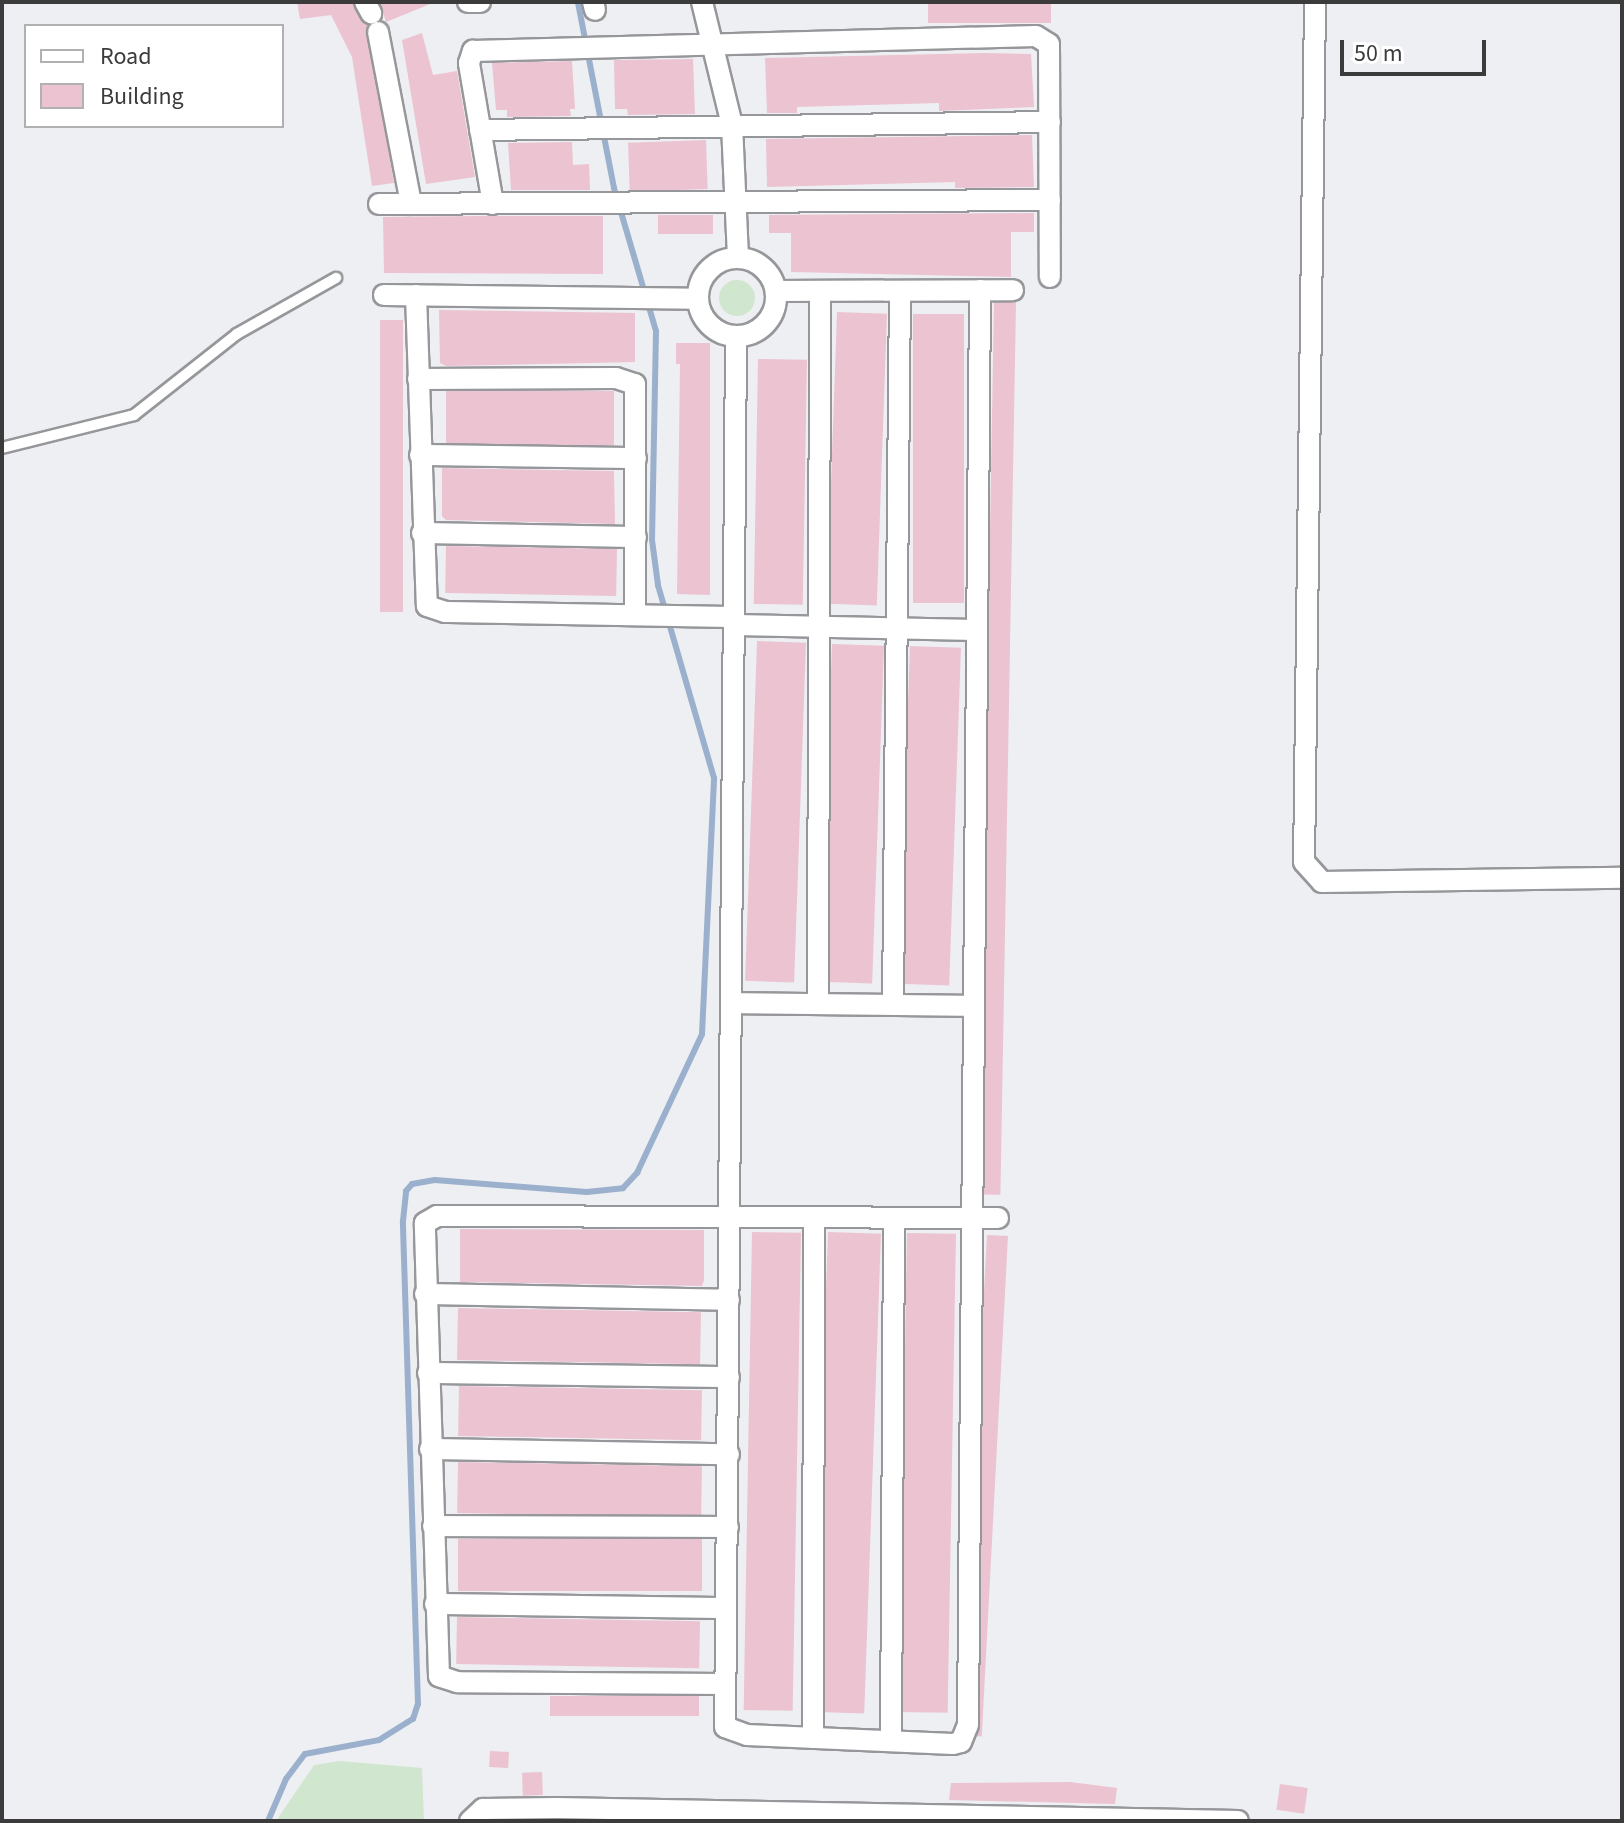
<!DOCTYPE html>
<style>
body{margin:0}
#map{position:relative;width:1624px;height:1823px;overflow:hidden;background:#eeeff2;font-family:"Source Sans 3",sans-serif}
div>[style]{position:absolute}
.green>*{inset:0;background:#d1e6ce}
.round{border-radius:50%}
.stream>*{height:6px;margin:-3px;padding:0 3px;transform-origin:3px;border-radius:3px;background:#9bb0cd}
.building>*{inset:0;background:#ebc3d1;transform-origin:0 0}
.roads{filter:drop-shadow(2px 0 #96979a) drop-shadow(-2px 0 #96979a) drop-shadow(0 2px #96979a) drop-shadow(0 -2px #96979a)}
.service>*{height:10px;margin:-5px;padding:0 5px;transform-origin:5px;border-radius:5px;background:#fff}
.minor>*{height:20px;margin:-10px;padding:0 10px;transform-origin:10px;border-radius:10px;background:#fff}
.minor>.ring{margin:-10px;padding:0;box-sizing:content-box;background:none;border:20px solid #fff;border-radius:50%}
span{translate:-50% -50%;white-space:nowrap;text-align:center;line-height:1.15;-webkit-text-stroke:6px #fff;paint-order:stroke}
.frame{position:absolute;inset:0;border:4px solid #3b3b3c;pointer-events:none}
.legend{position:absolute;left:24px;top:24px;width:260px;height:104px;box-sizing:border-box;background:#fff;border:2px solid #b1b1b1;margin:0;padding:10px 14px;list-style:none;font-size:24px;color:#3b3b3c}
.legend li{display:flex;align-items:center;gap:16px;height:40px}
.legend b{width:40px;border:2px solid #b1b1b1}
.scale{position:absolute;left:1340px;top:40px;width:146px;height:36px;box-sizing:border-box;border:4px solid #3b3b3c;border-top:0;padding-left:10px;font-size:24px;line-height:28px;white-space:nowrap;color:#3b3b3c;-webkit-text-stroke:6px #fff;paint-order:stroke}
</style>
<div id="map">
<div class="green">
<div class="round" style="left:719px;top:280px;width:36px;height:36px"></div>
<div style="clip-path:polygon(340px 1761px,422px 1768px,424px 1821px,276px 1821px,314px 1765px)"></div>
</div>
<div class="stream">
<div style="left:268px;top:1821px;width:46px;rotate:-66.8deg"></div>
<div style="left:286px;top:1779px;width:31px;rotate:-53deg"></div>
<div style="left:305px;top:1754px;width:75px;rotate:-10.7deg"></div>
<div style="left:379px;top:1740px;width:40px;rotate:-32deg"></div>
<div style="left:413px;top:1719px;width:16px;rotate:-72deg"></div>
<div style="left:418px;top:1704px;width:483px;rotate:-91.8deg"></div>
<div style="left:403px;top:1221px;width:30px;rotate:-84deg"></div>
<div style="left:406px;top:1191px;width:9px;rotate:-49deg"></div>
<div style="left:412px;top:1184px;width:23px;rotate:-10deg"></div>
<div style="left:435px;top:1180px;width:152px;rotate:4.5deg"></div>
<div style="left:587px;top:1192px;width:36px;rotate:-6deg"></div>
<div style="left:623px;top:1188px;width:21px;rotate:-47deg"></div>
<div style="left:637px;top:1173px;width:153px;rotate:-64.9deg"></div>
<div style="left:702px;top:1034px;width:256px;rotate:-87.3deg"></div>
<div style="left:714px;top:778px;width:201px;rotate:-106.2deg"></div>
<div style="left:658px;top:585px;width:45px;rotate:-97.6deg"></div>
<div style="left:652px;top:540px;width:209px;rotate:-88.9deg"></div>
<div style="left:656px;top:331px;width:149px;rotate:-106.4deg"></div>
<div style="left:614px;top:188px;width:189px;rotate:-101deg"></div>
</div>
<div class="building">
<div style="clip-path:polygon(297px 2px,352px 2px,367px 25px,394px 183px,372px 186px,352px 57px,331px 15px,300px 19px)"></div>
<div style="clip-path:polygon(380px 2px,435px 2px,386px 22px)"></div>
<div style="left:928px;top:2px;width:123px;height:21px"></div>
<div style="clip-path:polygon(422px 33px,433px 75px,457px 71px,475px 177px,426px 184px,402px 40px)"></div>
<div style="clip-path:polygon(985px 53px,1031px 54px,1034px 107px,939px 111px,939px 103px,797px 107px,797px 113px,767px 113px,765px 58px)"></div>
<div style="clip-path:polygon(693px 59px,695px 114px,628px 115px,627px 109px,615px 109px,614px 60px)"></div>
<div style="clip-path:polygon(572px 61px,575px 109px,570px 109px,571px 116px,507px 117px,507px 110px,496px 110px,492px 63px)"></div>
<div style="clip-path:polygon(1032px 135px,1034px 187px,955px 188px,955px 182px,767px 187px,766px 139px)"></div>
<div style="left:706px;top:140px;width:49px;height:78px;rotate:88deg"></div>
<div style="clip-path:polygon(572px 142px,573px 165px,589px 164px,590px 190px,511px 190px,508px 143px)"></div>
<div style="clip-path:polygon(1034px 213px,1034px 232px,1011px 232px,1011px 277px,791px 272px,791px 233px,769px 233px,769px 215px)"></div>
<div style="left:658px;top:215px;width:55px;height:19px"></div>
<div style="clip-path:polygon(482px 216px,603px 216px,603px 274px,384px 273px,383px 217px)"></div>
<div style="left:1016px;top:302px;width:893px;height:22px;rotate:91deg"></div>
<div style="clip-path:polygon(439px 310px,635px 313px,635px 362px,446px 366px,440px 363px)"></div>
<div style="left:837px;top:312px;width:50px;height:292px;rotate:2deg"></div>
<div style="left:913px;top:314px;width:51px;height:289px"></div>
<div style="left:380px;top:320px;width:23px;height:292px"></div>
<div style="clip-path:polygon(676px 343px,710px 343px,710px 595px,677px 594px,680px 364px,676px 364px)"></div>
<div style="left:758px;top:359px;width:49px;height:245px;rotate:1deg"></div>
<div style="left:614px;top:391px;width:54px;height:168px;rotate:90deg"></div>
<div style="clip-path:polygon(442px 468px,614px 471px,615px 524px,446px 520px,442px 516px)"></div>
<div style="left:446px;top:546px;width:171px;height:47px;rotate:1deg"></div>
<div style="left:757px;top:641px;width:49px;height:340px;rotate:2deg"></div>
<div style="left:832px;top:644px;width:52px;height:338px;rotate:2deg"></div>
<div style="left:910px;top:646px;width:51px;height:338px;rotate:2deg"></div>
<div style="clip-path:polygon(460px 1229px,704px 1230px,704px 1280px,702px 1286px,460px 1282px)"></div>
<div style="left:752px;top:1232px;width:49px;height:478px;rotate:1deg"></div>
<div style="left:828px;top:1232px;width:53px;height:480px;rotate:2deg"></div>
<div style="left:907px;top:1233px;width:49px;height:479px;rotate:1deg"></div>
<div style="left:987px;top:1235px;width:21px;height:501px;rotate:3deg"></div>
<div style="left:458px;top:1308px;width:243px;height:52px;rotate:1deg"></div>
<div style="left:459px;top:1386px;width:243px;height:50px;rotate:1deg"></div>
<div style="left:458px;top:1462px;width:244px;height:51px;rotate:1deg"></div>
<div style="left:458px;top:1539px;width:244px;height:52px"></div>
<div style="left:457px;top:1617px;width:243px;height:47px;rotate:1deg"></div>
<div style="left:550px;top:1696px;width:149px;height:20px"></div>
<div style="left:490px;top:1751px;width:19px;height:16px;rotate:3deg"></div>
<div style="left:542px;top:1772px;width:23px;height:20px;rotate:88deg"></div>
<div style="clip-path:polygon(1070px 1782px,1117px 1788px,1115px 1804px,949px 1800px,951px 1783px)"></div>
<div style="left:1280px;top:1784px;width:28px;height:26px;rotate:8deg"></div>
</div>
<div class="roads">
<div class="service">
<div style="left:2px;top:448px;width:136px;rotate:-14deg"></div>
<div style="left:134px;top:415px;width:131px;rotate:-38.2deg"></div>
<div style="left:237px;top:334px;width:114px;rotate:-29.5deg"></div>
</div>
<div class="minor">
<div style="left:365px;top:2px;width:13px;rotate:61deg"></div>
<div style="left:468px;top:2px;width:12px"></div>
<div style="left:593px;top:2px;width:8px;rotate:76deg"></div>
<div style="left:702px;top:2px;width:127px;rotate:76.3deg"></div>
<div style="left:732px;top:125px;width:133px;rotate:87.4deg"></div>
<div style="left:1315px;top:2px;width:860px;rotate:90.73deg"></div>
<div style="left:1304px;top:862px;width:27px;rotate:48deg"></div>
<div style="left:1322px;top:882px;width:300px;rotate:-0.8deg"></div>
<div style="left:378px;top:32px;width:175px;rotate:79.1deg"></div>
<div style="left:480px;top:130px;width:570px;rotate:-0.8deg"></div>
<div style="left:379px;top:204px;width:671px;rotate:-0.34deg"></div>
<div style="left:493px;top:204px;width:143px;rotate:-99.7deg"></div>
<div style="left:469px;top:63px;width:13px;rotate:-72deg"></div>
<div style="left:473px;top:51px;width:563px;rotate:-1.53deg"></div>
<div style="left:1036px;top:36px;width:15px;rotate:32deg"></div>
<div style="left:1049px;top:44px;width:233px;rotate:89.8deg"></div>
<div class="ring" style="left:698px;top:258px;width:58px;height:58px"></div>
<div style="left:776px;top:291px;width:237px;rotate:-0.2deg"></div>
<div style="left:384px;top:295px;width:314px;rotate:0.7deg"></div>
<div style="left:416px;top:295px;width:311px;rotate:88deg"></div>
<div style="left:427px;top:606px;width:19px;rotate:18deg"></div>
<div style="left:445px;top:612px;width:289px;rotate:1deg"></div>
<div style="left:736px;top:337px;width:1390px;rotate:90.45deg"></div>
<div style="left:725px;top:1727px;width:23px;rotate:20deg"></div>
<div style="left:747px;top:1735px;width:206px;rotate:2.5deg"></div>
<div style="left:953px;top:1744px;width:8px;rotate:-14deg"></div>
<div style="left:961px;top:1742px;width:18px;rotate:-68deg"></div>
<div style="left:968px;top:1725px;width:1435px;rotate:-89.52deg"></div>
<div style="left:418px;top:379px;width:198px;rotate:-0.3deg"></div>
<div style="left:616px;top:378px;width:20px;rotate:18deg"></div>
<div style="left:635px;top:384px;width:231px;rotate:90deg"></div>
<div style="left:420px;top:455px;width:216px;rotate:0.8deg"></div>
<div style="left:422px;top:533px;width:214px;rotate:1.1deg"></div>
<div style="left:734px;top:625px;width:243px;rotate:1.2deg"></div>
<div style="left:732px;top:1003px;width:241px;rotate:0.7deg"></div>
<div style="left:818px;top:1004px;width:713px;rotate:-89.84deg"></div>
<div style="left:893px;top:1005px;width:714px;rotate:-89.44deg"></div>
<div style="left:425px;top:1294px;width:304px;rotate:1.1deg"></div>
<div style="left:428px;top:1373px;width:301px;rotate:0.8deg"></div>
<div style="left:430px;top:1449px;width:299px;rotate:1deg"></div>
<div style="left:433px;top:1526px;width:295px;rotate:0.2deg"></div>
<div style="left:435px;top:1604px;width:291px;rotate:0.8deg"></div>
<div style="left:724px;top:1684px;width:267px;rotate:-179.6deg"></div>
<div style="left:457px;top:1682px;width:19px;rotate:-162deg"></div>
<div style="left:439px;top:1676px;width:453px;rotate:-91.8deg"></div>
<div style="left:425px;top:1223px;width:14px;rotate:-30deg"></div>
<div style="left:437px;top:1216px;width:561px;rotate:0.2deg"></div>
<div style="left:813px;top:1738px;width:521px;rotate:-89.89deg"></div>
<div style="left:891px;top:1741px;width:523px;rotate:-89.67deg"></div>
<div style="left:470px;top:1821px;width:18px;rotate:-43deg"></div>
<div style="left:483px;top:1809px;width:74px;rotate:-0.8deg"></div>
<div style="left:557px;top:1808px;width:681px;rotate:1.09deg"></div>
</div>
</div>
<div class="frame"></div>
<ul class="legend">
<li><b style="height:10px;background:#fff"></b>Road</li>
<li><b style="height:22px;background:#ebc3d1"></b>Building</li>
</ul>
<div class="scale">50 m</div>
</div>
